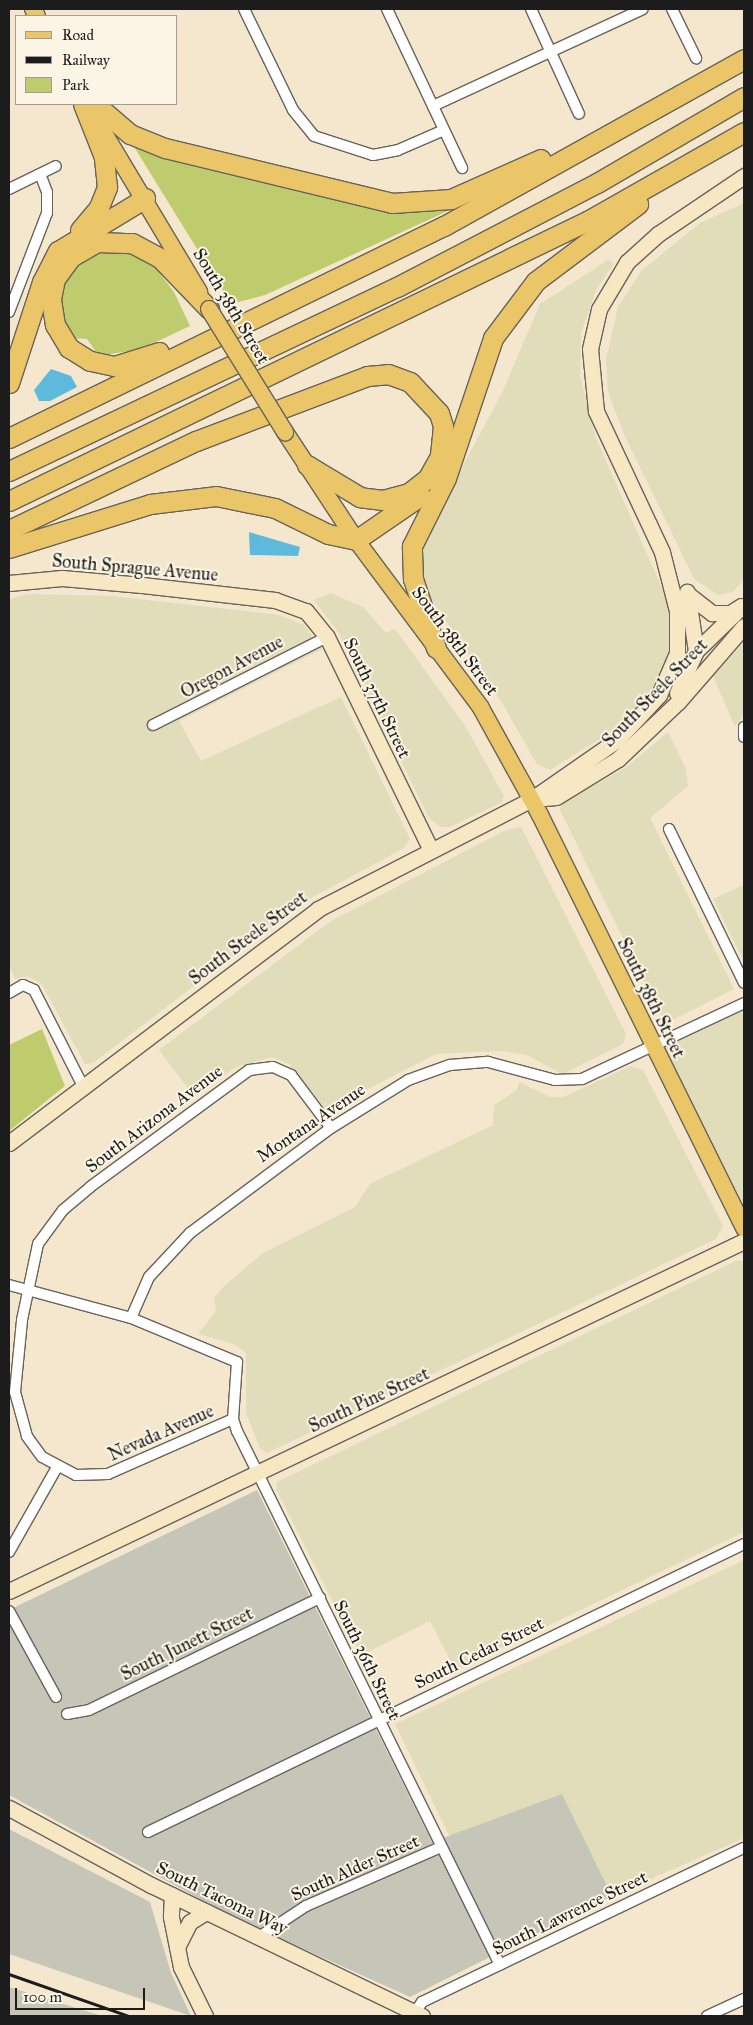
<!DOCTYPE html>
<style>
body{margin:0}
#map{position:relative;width:753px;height:2025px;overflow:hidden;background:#f4e7cd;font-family:"IM FELL Great Primer",serif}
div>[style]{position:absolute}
.built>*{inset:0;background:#e1dcba}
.industrial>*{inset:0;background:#c5c5b8}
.green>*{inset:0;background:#bfcc6e}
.water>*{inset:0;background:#5ebadc}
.roads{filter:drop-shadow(1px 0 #68635a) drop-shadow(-1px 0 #68635a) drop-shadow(0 1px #68635a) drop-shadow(0 -1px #68635a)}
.street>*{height:10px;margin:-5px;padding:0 5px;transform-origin:5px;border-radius:5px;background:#fff}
.secondary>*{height:15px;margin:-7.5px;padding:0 7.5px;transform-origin:7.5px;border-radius:7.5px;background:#f7e8c3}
.primary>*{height:16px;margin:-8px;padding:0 8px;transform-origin:8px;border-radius:8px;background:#ebc669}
.highway>*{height:19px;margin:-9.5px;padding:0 9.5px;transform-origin:9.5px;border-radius:9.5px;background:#ebc669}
.rail>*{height:2.5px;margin:-1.25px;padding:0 1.25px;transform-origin:1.25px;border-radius:1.25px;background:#1c1c1c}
.bridges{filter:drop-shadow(1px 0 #68635a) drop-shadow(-1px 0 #68635a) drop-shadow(0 1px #68635a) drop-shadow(0 -1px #68635a)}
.primary-bridge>*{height:16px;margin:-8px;padding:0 8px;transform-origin:8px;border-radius:8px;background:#ebc669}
span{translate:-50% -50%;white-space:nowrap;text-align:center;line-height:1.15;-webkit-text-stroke:4px #fcf5e5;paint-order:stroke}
.street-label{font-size:18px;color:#1c1c1c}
.frame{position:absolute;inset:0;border:10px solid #1c1c1c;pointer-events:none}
.legend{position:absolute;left:15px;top:15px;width:162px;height:90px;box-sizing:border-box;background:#fcf5e5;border:1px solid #a29e95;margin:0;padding:6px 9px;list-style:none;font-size:15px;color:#1c1c1c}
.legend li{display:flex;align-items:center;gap:10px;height:25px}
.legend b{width:25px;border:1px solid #a29e95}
.scale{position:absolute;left:15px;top:1988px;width:130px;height:22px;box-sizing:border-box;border:2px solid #1c1c1c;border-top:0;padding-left:6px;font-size:15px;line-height:18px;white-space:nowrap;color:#1c1c1c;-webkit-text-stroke:4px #fcf5e5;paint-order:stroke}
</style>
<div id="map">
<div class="built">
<div style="clip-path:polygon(744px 203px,744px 580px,733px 592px,718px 595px,694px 579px,624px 434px,608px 392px,606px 359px,618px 307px,641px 271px,700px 223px)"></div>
<div style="clip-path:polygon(608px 260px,614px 264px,596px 290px,581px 333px,580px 376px,596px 438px,671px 609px,672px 654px,653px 694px,627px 722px,550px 770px,537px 764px,501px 701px,432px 601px,420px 576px,418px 549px,502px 393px,540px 304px)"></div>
<div style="clip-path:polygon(331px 593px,363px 607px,386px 633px,395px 629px,464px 724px,504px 796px,502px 802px,450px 827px,441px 827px,429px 818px,338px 632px,314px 600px)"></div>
<div style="clip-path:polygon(29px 594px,113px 596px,280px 615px,304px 625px,322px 649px,179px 721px,201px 761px,341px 697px,410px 839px,404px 848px,304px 902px,93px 1063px,85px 1064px,41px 983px,26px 976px,15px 979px,9px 966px,9px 599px)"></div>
<div style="clip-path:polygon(744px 643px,744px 714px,735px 727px,713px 676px)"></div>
<div style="clip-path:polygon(668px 732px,686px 769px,688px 786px,650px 818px,734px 989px,665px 1024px,560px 810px,562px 804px,625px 768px)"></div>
<div style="clip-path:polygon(521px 827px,626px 1034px,623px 1044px,562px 1074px,527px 1055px,500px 1051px,436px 1054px,327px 1110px,289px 1064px,272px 1057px,236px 1067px,194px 1096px,159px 1050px,331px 921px,506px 830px)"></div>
<div style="clip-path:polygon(744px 885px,744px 962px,713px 899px)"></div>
<div style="clip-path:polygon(744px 1003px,744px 1228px,653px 1047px)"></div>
<div style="clip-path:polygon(631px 1066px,643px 1070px,723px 1226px,716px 1239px,267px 1453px,260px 1448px,246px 1413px,246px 1353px,234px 1344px,198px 1334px,216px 1311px,214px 1298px,223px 1287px,263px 1253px,355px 1207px,370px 1184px,493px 1125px,494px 1105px,517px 1090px,519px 1082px,550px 1097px,563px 1097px)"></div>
<div style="clip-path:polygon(738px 1260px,744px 1261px,744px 1532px,455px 1670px,430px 1621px,360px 1656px,276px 1489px,277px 1482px)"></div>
<div style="clip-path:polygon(744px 1560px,744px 1838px,612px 1896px,562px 1794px,450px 1837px,395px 1724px)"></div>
</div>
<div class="industrial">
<div style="clip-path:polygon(257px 1490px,432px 1842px,562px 1794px,612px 1896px,410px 1997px,233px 1917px,9px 1795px,9px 1610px)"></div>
<div style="clip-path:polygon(9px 1829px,150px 1902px,171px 1973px,191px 2016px,9px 1954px)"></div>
<div style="clip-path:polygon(9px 1987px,102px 2016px,9px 2016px)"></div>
</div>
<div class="green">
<div style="clip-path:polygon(128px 137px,367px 208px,437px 209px,456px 203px,452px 209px,265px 295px,231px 304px)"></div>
<div style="clip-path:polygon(99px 250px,134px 250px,149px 259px,174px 292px,190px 326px,141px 349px,99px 356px,87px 339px,72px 338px,59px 305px,62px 281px,69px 270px)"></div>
<div style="clip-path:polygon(42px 1029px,65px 1086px,9px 1131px,9px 1045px)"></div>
</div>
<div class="water">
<div style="clip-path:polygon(51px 369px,71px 376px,77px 387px,50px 401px,39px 401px,34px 390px)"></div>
<div style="clip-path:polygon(249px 532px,300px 547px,298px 556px,250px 555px)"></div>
</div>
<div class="roads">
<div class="street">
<div style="left:244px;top:9px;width:112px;rotate:64.1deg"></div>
<div style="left:293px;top:110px;width:33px;rotate:51deg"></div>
<div style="left:314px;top:136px;width:62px;rotate:17.9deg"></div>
<div style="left:373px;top:155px;width:25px;rotate:-11deg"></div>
<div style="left:398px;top:150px;width:50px;rotate:-23.5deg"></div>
<div style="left:387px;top:9px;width:176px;rotate:64.7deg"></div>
<div style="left:531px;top:9px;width:115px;rotate:65.4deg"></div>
<div style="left:672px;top:9px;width:55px;rotate:63.9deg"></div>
<div style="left:433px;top:106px;width:231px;rotate:-24.8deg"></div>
<div style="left:9px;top:189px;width:52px;rotate:-26.1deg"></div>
<div style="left:9px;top:312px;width:106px;rotate:-69deg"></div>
<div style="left:47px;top:213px;width:21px;rotate:-90deg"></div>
<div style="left:47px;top:192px;width:19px;rotate:-111deg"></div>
<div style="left:153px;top:725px;width:195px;rotate:-26.8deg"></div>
<div style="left:744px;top:727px;width:10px;rotate:90deg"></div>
<div style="left:669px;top:829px;width:171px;rotate:64deg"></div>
<div style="left:9px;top:993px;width:16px;rotate:-30deg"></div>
<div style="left:23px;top:985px;width:12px;rotate:24deg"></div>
<div style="left:34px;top:990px;width:108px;rotate:63deg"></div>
<div style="left:9px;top:1285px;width:126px;rotate:15.1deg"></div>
<div style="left:131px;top:1318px;width:115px;rotate:22.5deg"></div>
<div style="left:237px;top:1362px;width:57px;rotate:94deg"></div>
<div style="left:233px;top:1419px;width:13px;rotate:72deg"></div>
<div style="left:237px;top:1431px;width:595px;rotate:63.78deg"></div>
<div style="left:131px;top:1318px;width:45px;rotate:-66.3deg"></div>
<div style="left:149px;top:1277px;width:60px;rotate:-47deg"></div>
<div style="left:190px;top:1233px;width:176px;rotate:-36.7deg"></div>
<div style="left:331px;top:1128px;width:91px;rotate:-31.9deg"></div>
<div style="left:408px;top:1080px;width:45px;rotate:-19.7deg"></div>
<div style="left:450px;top:1065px;width:38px;rotate:-5deg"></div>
<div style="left:488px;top:1062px;width:69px;rotate:15deg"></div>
<div style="left:555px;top:1080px;width:27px;rotate:-2deg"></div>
<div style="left:582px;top:1079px;width:179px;rotate:-25.1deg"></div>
<div style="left:233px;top:1419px;width:137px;rotate:156.3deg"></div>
<div style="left:108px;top:1474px;width:32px;rotate:178deg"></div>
<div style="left:76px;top:1475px;width:38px;rotate:-152deg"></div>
<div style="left:42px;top:1457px;width:26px;rotate:-126deg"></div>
<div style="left:27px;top:1436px;width:46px;rotate:-105.3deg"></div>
<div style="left:15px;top:1392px;width:72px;rotate:-84.4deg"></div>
<div style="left:22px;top:1320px;width:78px;rotate:-78.1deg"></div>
<div style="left:38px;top:1244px;width:42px;rotate:-53.7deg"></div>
<div style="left:63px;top:1210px;width:35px;rotate:-40deg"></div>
<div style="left:90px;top:1187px;width:197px;rotate:-36.3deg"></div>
<div style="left:249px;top:1070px;width:24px;rotate:-7deg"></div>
<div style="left:273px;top:1067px;width:20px;rotate:24deg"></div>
<div style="left:291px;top:1075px;width:66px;rotate:53deg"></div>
<div style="left:9px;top:1552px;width:98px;rotate:-60.5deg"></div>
<div style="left:9px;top:1611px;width:98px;rotate:61.3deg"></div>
<div style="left:67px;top:1714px;width:22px;rotate:-10deg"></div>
<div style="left:89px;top:1710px;width:257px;rotate:-25.9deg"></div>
<div style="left:148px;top:1832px;width:662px;rotate:-25.79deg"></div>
<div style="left:259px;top:1937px;width:56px;rotate:-33.4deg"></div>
<div style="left:306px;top:1906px;width:147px;rotate:-23.6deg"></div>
<div style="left:415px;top:2013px;width:13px;rotate:-58deg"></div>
<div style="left:422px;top:2002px;width:357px;rotate:-25.6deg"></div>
<div style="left:707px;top:2016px;width:41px;rotate:-24.7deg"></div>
</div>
<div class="secondary">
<div style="left:9px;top:583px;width:53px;rotate:-5.4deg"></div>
<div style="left:62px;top:578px;width:80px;rotate:5deg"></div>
<div style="left:142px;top:585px;width:134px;rotate:6.4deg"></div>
<div style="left:275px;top:600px;width:33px;rotate:20deg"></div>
<div style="left:306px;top:611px;width:33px;rotate:51deg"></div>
<div style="left:327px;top:637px;width:237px;rotate:64deg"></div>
<div style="left:690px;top:596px;width:28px;rotate:38deg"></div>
<div style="left:712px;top:613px;width:18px"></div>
<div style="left:730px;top:613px;width:13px;rotate:-32deg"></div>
<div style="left:696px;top:651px;width:59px;rotate:-44.3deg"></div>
<div style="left:677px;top:693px;width:46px;rotate:-65.7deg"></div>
<div style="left:696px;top:651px;width:60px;rotate:-98.7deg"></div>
<div style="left:532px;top:799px;width:24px;rotate:-5deg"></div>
<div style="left:556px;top:797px;width:73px;rotate:-31.5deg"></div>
<div style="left:618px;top:759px;width:84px;rotate:-43.6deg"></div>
<div style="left:679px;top:701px;width:99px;rotate:-49.1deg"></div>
<div style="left:9px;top:1143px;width:388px;rotate:-37.1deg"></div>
<div style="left:318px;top:909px;width:241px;rotate:-27.2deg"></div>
<div style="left:532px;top:799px;width:103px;rotate:-34.8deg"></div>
<div style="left:617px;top:740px;width:62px;rotate:-47deg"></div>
<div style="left:659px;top:695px;width:46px;rotate:-66.8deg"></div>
<div style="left:677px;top:653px;width:42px;rotate:-90deg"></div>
<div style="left:677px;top:611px;width:61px;rotate:-104.3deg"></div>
<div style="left:662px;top:552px;width:156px;rotate:-115.1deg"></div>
<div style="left:596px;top:411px;width:62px;rotate:-95.5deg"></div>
<div style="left:590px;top:349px;width:41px;rotate:-77.3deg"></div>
<div style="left:599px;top:309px;width:55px;rotate:-59.2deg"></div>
<div style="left:627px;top:262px;width:42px;rotate:-42.1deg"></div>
<div style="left:658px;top:234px;width:104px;rotate:-34deg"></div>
<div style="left:9px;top:1591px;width:814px;rotate:-25.46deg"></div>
<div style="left:9px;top:1808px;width:162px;rotate:28.5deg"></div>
<div style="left:151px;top:1885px;width:301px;rotate:25.8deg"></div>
<div style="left:172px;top:1895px;width:22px;rotate:93deg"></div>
<div style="left:171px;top:1917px;width:51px;rotate:78.7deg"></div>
<div style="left:181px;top:1967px;width:55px;rotate:63.9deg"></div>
<div style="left:177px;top:1947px;width:28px;rotate:-63deg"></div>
<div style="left:190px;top:1922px;width:19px;rotate:-32deg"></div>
</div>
<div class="primary">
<div style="left:33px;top:9px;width:8px;rotate:60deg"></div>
<div style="left:95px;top:118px;width:203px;rotate:59.1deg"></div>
<div style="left:285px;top:432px;width:129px;rotate:56.7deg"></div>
<div style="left:356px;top:540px;width:209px;rotate:53.3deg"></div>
<div style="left:481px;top:708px;width:122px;rotate:61.1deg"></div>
<div style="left:540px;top:815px;width:461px;rotate:63.7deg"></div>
</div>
<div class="highway">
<div style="left:95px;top:104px;width:46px;rotate:40.6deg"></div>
<div style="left:130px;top:134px;width:38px;rotate:22deg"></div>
<div style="left:165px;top:148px;width:234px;rotate:13.6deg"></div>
<div style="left:392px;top:203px;width:59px;rotate:-3.9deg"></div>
<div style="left:451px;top:199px;width:98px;rotate:-24deg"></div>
<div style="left:80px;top:230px;width:30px;rotate:-50deg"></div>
<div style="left:99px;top:207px;width:22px;rotate:-68deg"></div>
<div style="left:107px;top:187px;width:30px;rotate:-96deg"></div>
<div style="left:104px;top:157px;width:57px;rotate:-111.6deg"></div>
<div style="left:159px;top:352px;width:47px;rotate:162.7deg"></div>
<div style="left:114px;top:366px;width:25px;rotate:-168deg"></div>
<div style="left:90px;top:361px;width:25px;rotate:-148deg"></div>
<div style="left:69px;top:348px;width:27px;rotate:-121deg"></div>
<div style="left:55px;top:325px;width:26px;rotate:-99deg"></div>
<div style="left:51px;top:299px;width:20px;rotate:-79deg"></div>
<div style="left:55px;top:279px;width:27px;rotate:-54deg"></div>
<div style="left:71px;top:257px;width:30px;rotate:-30deg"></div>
<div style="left:97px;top:242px;width:35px;rotate:2deg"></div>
<div style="left:132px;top:243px;width:32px;rotate:28deg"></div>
<div style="left:160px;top:258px;width:71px;rotate:46.1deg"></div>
<div style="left:9px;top:383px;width:106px;rotate:-71.9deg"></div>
<div style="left:42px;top:282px;width:35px;rotate:-63deg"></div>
<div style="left:58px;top:251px;width:102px;rotate:-31.3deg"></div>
<div style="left:9px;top:438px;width:484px;rotate:-26deg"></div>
<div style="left:444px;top:226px;width:343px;rotate:-29.1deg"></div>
<div style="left:9px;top:471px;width:429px;rotate:-25.4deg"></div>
<div style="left:397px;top:287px;width:225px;rotate:-27.5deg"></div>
<div style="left:597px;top:183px;width:170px;rotate:-30.3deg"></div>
<div style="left:9px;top:501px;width:644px;rotate:-25.85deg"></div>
<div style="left:589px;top:220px;width:178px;rotate:-29.6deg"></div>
<div style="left:9px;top:530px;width:207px;rotate:-25.5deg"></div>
<div style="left:196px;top:441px;width:183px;rotate:-20.8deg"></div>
<div style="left:367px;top:376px;width:21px;rotate:-5deg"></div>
<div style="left:388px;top:374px;width:23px;rotate:20deg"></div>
<div style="left:410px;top:382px;width:42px;rotate:46.9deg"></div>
<div style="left:439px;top:413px;width:14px;rotate:73deg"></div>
<div style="left:443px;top:426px;width:30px;rotate:96deg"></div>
<div style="left:440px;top:456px;width:25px;rotate:119deg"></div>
<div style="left:428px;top:478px;width:24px;rotate:142deg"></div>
<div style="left:409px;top:493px;width:27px;rotate:165deg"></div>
<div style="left:383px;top:500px;width:23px;rotate:-173deg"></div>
<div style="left:360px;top:497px;width:62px;rotate:-148.9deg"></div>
<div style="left:9px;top:548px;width:148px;rotate:-17.3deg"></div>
<div style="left:150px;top:504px;width:66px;rotate:-6.9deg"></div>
<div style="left:216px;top:496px;width:60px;rotate:11.5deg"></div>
<div style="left:275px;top:508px;width:59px;rotate:26.1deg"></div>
<div style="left:328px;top:534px;width:29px;rotate:12deg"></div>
<div style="left:356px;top:540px;width:78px;rotate:-34.5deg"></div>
<div style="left:436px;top:648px;width:73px;rotate:-108.4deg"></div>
<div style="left:413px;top:579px;width:33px;rotate:-92deg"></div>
<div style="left:412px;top:546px;width:76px;rotate:-63.4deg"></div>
<div style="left:446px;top:478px;width:148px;rotate:-71.4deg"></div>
<div style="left:493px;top:338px;width:71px;rotate:-53deg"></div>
<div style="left:536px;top:281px;width:128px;rotate:-37deg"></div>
</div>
</div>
<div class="rail">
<div style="left:9px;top:1974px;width:127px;rotate:19.3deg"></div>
</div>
<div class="bridges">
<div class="primary-bridge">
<div style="left:209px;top:309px;width:145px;rotate:58.3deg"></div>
</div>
</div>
<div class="street-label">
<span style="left:231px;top:306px;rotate:59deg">South 38th Street</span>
<span style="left:135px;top:568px;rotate:5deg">South Sprague Avenue</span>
<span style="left:455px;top:641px;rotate:53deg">South 38th Street</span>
<span style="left:232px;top:667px;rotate:-28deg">Oregon Avenue</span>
<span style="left:655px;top:693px;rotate:-46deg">South Steele Street</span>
<span style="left:377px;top:698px;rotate:64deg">South 37th Street</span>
<span style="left:248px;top:938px;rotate:-37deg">South Steele Street</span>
<span style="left:651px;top:998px;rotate:64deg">South 38th Street</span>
<span style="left:154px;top:1119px;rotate:-37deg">South Arizona Avenue</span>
<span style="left:311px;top:1123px;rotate:-34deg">Montana Avenue</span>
<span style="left:369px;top:1400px;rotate:-25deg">South Pine Street</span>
<span style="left:161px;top:1433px;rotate:-24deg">Nevada Avenue</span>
<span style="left:187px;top:1644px;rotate:-26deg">South Junett Street</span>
<span style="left:479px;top:1653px;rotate:-26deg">South Cedar Street</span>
<span style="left:367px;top:1660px;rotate:64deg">South 36th Street</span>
<span style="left:355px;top:1868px;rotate:-24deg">South Alder Street</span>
<span style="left:222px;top:1898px;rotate:26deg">South Tacoma Way</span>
<span style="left:570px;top:1913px;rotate:-26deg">South Lawrence Street</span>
</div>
<div class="frame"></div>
<ul class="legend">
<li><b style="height:6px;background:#ebc669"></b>Road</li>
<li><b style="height:6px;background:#1c1c1c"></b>Railway</li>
<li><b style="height:14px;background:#bfcc6e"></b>Park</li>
</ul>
<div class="scale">100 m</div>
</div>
